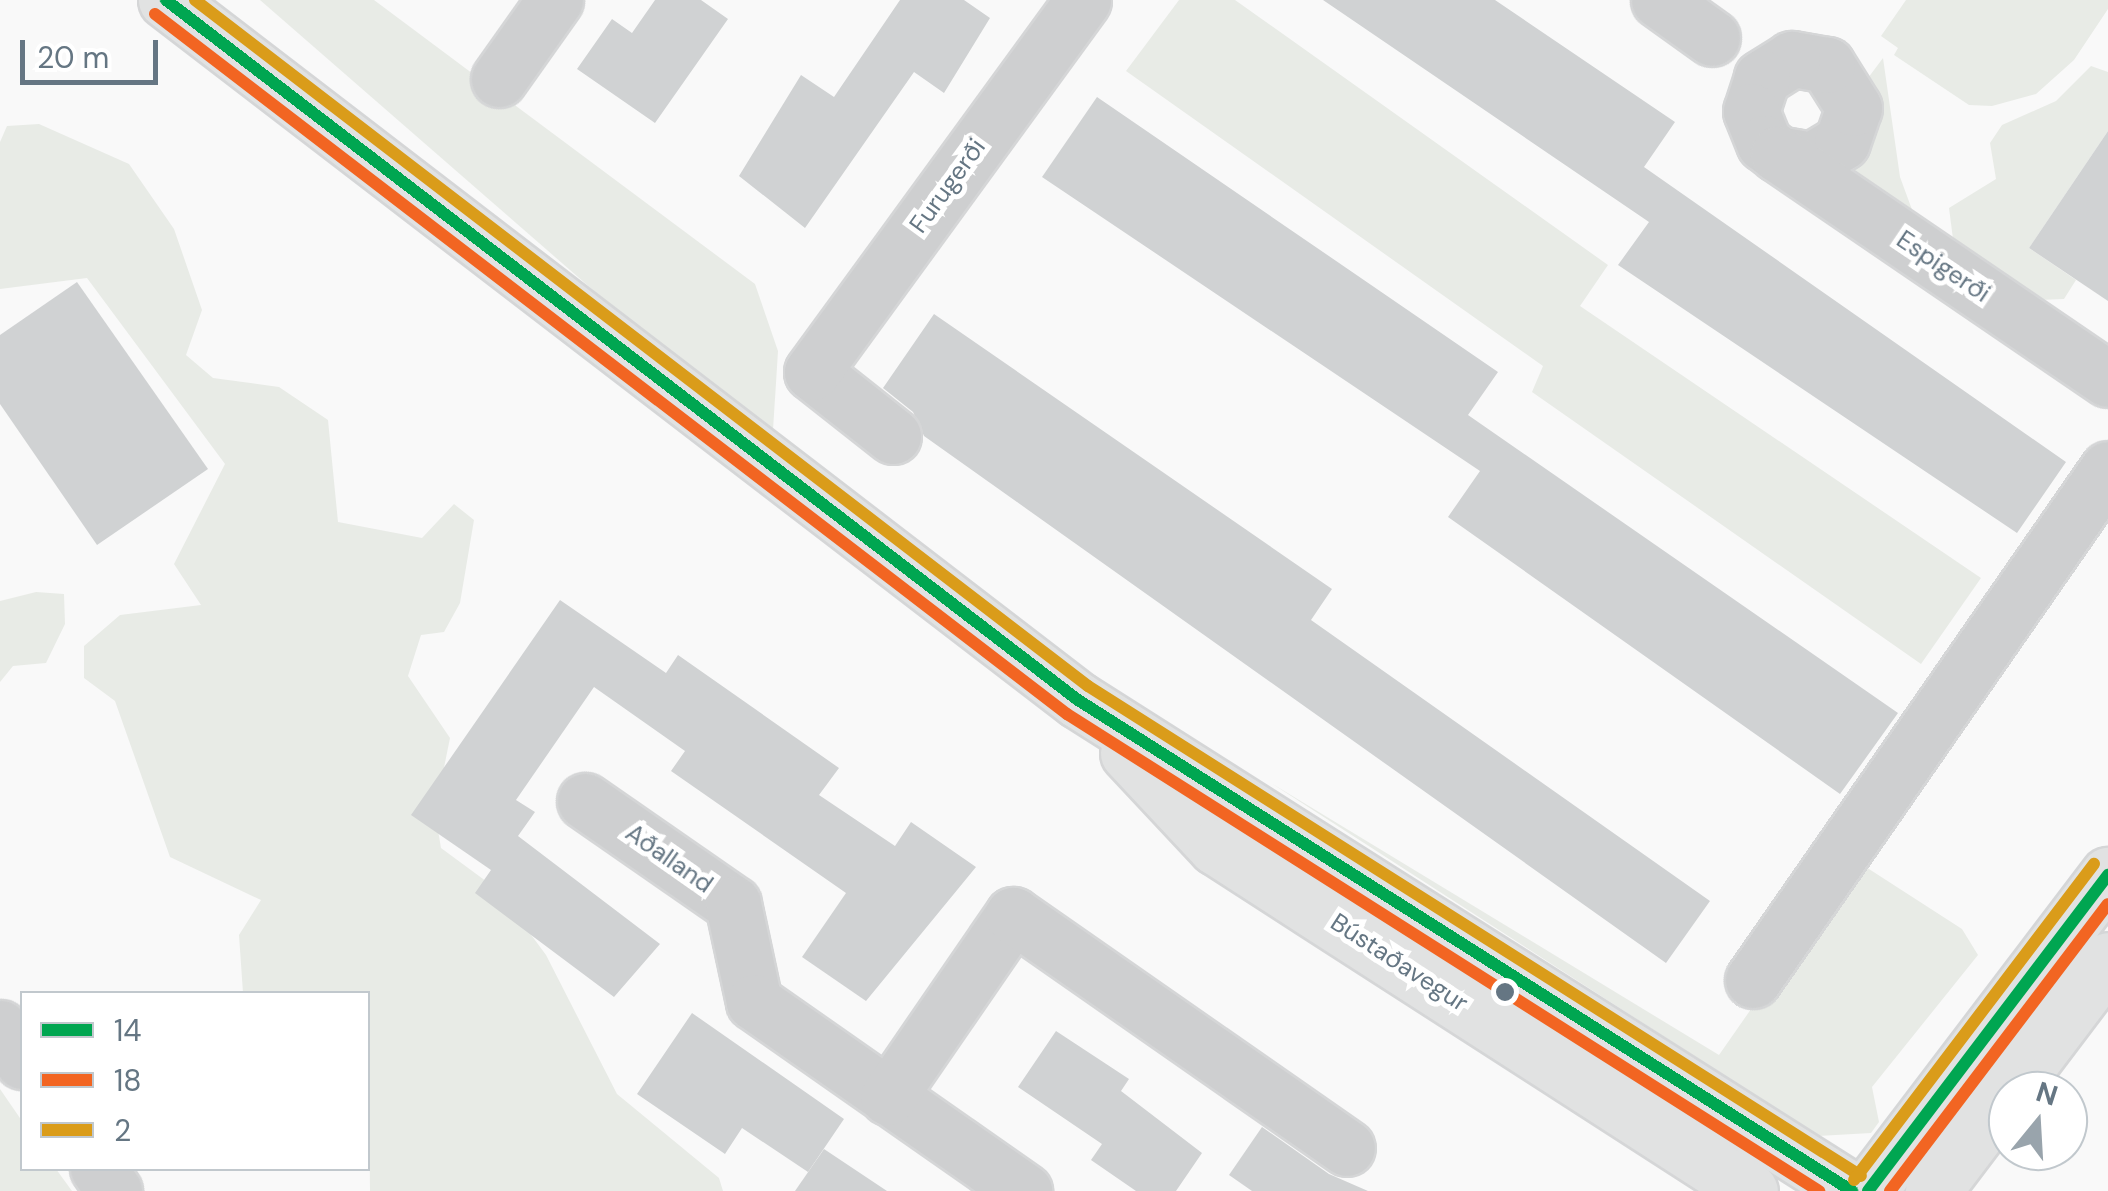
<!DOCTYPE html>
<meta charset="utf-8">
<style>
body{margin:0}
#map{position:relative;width:2108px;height:1191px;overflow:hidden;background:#f9f9f9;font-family:"DM Sans",sans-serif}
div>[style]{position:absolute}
.green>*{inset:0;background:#e8ebe6}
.building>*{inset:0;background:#d0d2d3}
.roads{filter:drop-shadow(2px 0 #d5d6d7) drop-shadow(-2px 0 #d5d6d7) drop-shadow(0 2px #d5d6d7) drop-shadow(0 -2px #d5d6d7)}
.minor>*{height:55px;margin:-27.5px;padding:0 27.5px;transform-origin:27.5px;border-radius:27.5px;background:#cecfd0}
.major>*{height:55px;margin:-27.5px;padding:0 27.5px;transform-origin:27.5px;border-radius:27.5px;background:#e1e2e2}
.bus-1>*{height:12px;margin:-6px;padding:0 6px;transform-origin:6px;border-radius:6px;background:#00a651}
.bus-2>*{height:12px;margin:-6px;padding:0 6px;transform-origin:6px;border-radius:6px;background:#f26522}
.bus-3>*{height:12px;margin:-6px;padding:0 6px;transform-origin:6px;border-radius:6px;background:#da9c1a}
.dots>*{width:28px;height:28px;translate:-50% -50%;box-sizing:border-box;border:5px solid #fff;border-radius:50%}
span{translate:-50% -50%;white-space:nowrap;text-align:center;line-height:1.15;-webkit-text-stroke:10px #fff;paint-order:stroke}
.street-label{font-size:25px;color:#657683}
.legend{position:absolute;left:20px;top:991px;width:350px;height:180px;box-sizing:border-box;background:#fff;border:2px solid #c1c8cd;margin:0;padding:12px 18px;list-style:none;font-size:30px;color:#657683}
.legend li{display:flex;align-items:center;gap:20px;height:50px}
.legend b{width:50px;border:2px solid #c1c8cd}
.north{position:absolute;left:1988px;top:1071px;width:100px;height:100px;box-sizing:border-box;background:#fff;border:2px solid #c1c8cd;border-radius:50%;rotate:18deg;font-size:28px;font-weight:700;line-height:40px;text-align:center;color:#657683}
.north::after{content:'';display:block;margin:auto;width:35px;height:45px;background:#99a4ac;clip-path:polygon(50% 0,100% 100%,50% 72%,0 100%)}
.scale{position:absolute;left:20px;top:40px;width:138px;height:45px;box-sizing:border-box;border:5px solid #657683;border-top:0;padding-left:12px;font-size:30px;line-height:35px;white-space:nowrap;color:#657683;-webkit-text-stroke:8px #fff;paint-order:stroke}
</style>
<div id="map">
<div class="green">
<div style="clip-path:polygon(260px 0,374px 0,755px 284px,778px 351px,772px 446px)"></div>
<div style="clip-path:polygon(1179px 0,1235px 0,1608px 265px,1580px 306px,1981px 578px,1921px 664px,1532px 392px,1543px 366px,1126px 71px)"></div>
<div style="clip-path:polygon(1906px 0,2108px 0,2108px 9px,2074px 60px,2036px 94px,1992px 106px,1969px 105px,1894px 55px,1898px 48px,1881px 36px)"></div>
<div style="clip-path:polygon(1883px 58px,1900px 177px,1918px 226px,1860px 196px,1848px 168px,1865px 82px)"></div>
<div style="clip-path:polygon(2091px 66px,2108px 72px,2108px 131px,2029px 248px,2076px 280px,2064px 299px,2039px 300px,1953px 239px,1949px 208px,1996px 179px,1990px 143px,2002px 125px,2056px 101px)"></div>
<div style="clip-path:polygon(39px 124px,129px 164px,174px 229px,202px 310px,186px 355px,213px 378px,279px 387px,328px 420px,338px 522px,422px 538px,454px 504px,474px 520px,460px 603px,444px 632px,421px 635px,408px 676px,450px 738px,435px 812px,441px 848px,498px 890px,546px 955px,617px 1094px,719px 1178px,723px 1191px,370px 1191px,368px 994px,243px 993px,239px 935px,261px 900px,170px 857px,115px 701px,84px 678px,84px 646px,120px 615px,201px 605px,174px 564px,225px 464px,87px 278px,0 289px,0 142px,7px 126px)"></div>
<div style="clip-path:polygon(36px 592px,64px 594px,65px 624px,46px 663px,13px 666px,0 682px,0 601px)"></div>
<div style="clip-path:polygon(1271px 783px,1719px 1055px,1855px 860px,1962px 929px,1978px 955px,1872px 1087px,1879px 1122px,1871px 1133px,1818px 1136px)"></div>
<div style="clip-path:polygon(0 1089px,22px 1121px,22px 1168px,56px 1169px,72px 1191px,0 1191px)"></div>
</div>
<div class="building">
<div style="clip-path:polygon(655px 0,701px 0,728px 19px,655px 123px,577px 69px,612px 19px,632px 33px)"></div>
<div style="clip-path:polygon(900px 0,964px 0,990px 18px,944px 93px,914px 72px,805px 228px,739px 176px,801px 75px,834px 97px)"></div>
<div style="clip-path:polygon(1323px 0,1495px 0,1675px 122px,1644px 167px,2066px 462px,2017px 533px,1618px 265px,1649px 222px)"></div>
<div style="clip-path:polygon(1097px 97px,1498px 372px,1468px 415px,1898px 713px,1840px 794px,1448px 517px,1480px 471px,1042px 177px)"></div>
<div style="clip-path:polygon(2108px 131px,2108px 301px,2029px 248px)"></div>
<div style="clip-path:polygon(77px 282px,208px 469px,97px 545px,0 404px,0 335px)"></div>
<div style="clip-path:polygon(934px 314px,1332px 589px,1311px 620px,1710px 901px,1666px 963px,924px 436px,913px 412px,883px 388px)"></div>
<div style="clip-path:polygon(560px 600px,666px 673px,678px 655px,839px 768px,819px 795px,895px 846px,911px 822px,976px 867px,866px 1001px,802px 957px,846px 893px,671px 771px,685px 751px,594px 687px,516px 800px,535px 812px,518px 836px,660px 944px,614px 997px,475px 893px,491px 870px,411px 815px)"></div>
<div style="clip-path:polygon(692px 1013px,844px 1119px,808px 1172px,742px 1128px,725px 1154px,637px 1094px)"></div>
<div style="clip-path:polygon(1056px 1031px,1129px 1079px,1121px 1091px,1202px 1153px,1176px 1191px,1136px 1191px,1091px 1160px,1102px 1144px,1018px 1087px)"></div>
<div style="clip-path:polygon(1262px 1127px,1329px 1174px,1368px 1191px,1252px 1191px,1229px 1175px)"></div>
<div style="clip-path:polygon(824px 1149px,887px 1191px,795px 1191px)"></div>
</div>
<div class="roads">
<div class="minor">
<div style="left:1659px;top:0;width:65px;rotate:35.6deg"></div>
<div style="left:499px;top:79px;width:97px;rotate:-54.7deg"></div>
<div style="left:1778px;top:154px;width:35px;rotate:10deg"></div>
<div style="left:1812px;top:160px;width:35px;rotate:-31deg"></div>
<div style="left:1842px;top:142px;width:36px;rotate:-71deg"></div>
<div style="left:1854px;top:108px;width:51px;rotate:-122.1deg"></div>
<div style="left:1827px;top:65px;width:36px;rotate:-170deg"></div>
<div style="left:1792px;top:59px;width:36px;rotate:148deg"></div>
<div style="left:1762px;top:78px;width:35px;rotate:108deg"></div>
<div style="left:1751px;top:111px;width:35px;rotate:68deg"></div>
<div style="left:1764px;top:143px;width:18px;rotate:38deg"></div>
<div style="left:1778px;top:154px;width:399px;rotate:34.3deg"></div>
<div style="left:893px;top:436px;width:103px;rotate:-141.7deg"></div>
<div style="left:812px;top:372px;width:460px;rotate:-53.9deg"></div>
<div style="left:585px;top:801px;width:180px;rotate:34.8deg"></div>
<div style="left:733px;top:904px;width:100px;rotate:77.9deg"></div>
<div style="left:754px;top:1002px;width:330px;rotate:35deg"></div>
<div style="left:1753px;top:980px;width:622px;rotate:-55.21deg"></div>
<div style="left:0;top:1028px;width:40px;rotate:56deg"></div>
<div style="left:888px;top:1097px;width:221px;rotate:-55.5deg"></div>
<div style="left:1013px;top:915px;width:407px;rotate:34.9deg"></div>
<div style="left:98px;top:1168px;width:28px;rotate:55deg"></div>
</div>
<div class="major">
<div style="left:166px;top:0;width:1150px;rotate:37.51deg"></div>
<div style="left:1078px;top:700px;width:917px;rotate:32.39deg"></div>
<div style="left:1128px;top:753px;width:129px;rotate:46.9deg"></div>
<div style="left:1216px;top:847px;width:635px;rotate:32.79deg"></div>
<div style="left:2009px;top:1091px;width:164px;rotate:-52.9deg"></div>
<div style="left:1868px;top:1191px;width:397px;rotate:-52.8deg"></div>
<div style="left:1933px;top:1191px;width:124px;rotate:-52.9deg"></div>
</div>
</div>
<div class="bus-1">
<div style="left:166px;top:0;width:1150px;rotate:37.51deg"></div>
<div style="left:1078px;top:700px;width:917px;rotate:32.39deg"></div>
<div style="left:1868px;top:1191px;width:397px;rotate:-52.8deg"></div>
</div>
<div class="bus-2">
<div style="left:155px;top:14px;width:1150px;rotate:37.51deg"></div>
<div style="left:1067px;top:714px;width:891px;rotate:32.39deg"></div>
<div style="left:1890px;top:1191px;width:360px;rotate:-52.8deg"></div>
</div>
<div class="bus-3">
<div style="left:195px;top:0;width:1126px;rotate:37.53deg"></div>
<div style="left:1088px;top:686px;width:915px;rotate:32.37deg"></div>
<div style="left:1854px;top:1180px;width:397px;rotate:-52.8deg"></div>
</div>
<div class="dots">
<div style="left:1505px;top:992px;background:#657683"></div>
</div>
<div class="street-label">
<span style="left:948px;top:186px;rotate:-54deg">Furugerði</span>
<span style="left:1943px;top:267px;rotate:34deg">Espigerði</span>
<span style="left:669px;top:859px;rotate:35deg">Aðalland</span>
<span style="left:1399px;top:963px;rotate:33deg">Bústaðavegur</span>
</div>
<ul class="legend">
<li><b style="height:12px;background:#00a651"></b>14</li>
<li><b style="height:12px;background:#f26522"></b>18</li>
<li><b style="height:12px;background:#da9c1a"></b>2</li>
</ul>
<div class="north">N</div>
<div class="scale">20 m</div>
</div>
